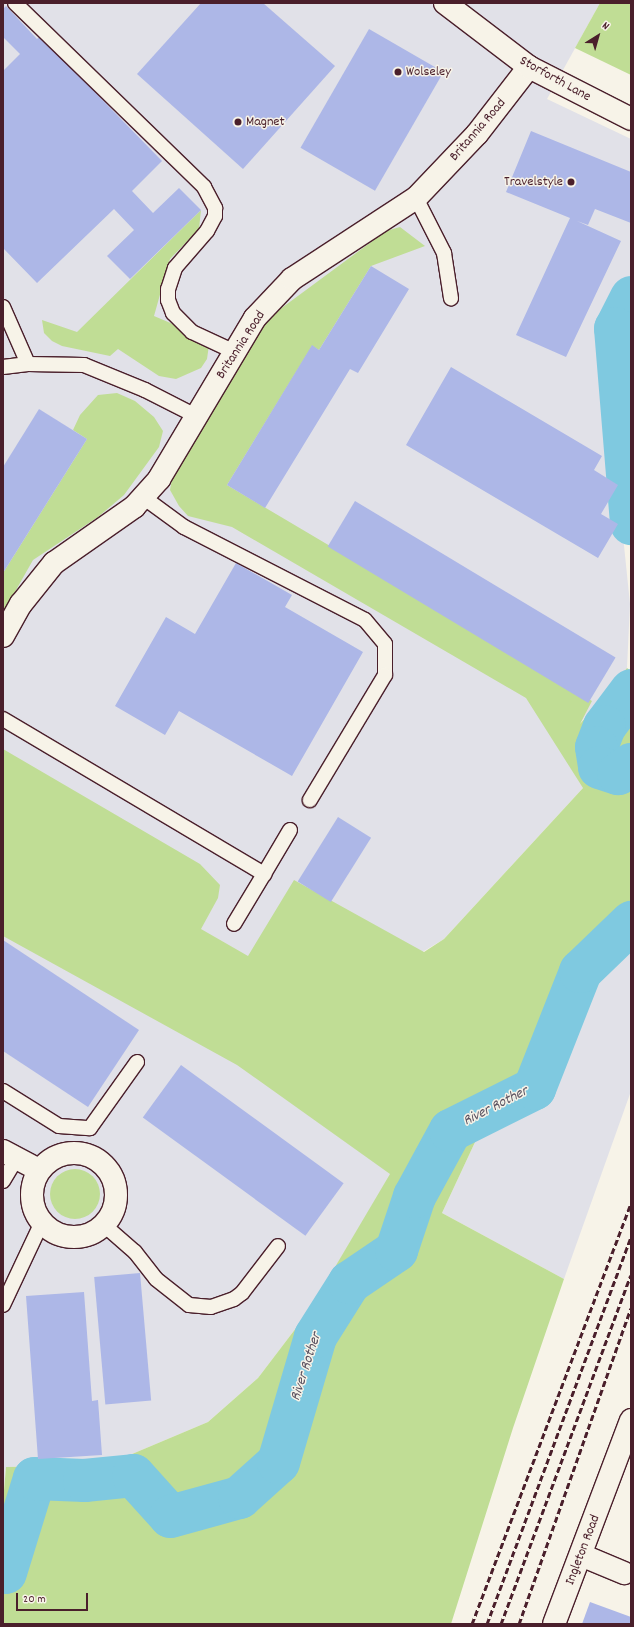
<!DOCTYPE html>
<style>
body{margin:0}
#map{position:relative;width:634px;height:1627px;overflow:hidden;background:#f7f3e8;font-family:Dekko,sans-serif}
div>[style]{position:absolute}
.built>*{inset:0;background:#e1e1e8}
.green>*{inset:0;background:#c0dd95}
.round{border-radius:50%}
.river>*{height:43px;margin:-21.5px;padding:0 21.5px;transform-origin:21.5px;border-radius:21.5px;background:#7fc9e0}
.building>*{inset:0;background:#adb7e7;transform-origin:0 0}
.roads{filter:drop-shadow(1px 0 #4a1f2b) drop-shadow(-1px 0 #4a1f2b) drop-shadow(0 1px #4a1f2b) drop-shadow(0 -1px #4a1f2b)}
.lane>*{height:14px;margin:-7px;padding:0 7px;transform-origin:7px;border-radius:7px;background:#f7f3e8}
.street>*{height:22px;margin:-11px;padding:0 11px;transform-origin:11px;border-radius:11px;background:#f7f3e8}
.street>.ring{margin:-11px;padding:0;box-sizing:content-box;background:none;border:22px solid #f7f3e8;border-radius:50%}
.secondary>*{height:22px;margin:-11px;padding:0 11px;transform-origin:11px;border-radius:11px;background:#f7f3e8}
.rail>*{height:3px;margin-top:-1.5px;transform-origin:0;background:repeating-linear-gradient(90deg,#4a1f2b 0 6px,transparent 0 9px)}
.dots>*{width:11px;height:11px;translate:-50% -50%;box-sizing:border-box;border:2px solid #f7f3e8;border-radius:50%}
span{translate:-50% -50%;white-space:nowrap;text-align:center;line-height:1.15;-webkit-text-stroke:3px #f7f3e8;paint-order:stroke}
.poi-label{font-size:14px;color:#4a1f2b}
.left{translate:0 -50%;text-align:left}
.right{translate:-100% -50%;text-align:right}
.street-label{font-size:14px;color:#4a1f2b}
.water-label{font-size:15px;color:#5a5261;font-style:italic}
.frame{position:absolute;inset:0;border:4px solid #4a1f2b;pointer-events:none}
.north{position:absolute;left:578px;top:16px;width:40px;height:40px;-webkit-text-stroke:3px #f7f3e8;paint-order:stroke;rotate:37deg;font-size:11px;font-weight:700;line-height:16px;text-align:center;color:#4a1f2b}
.north::after{content:'';display:block;margin:auto;width:14px;height:18px;background:#4a1f2b;clip-path:polygon(50% 0,100% 100%,50% 72%,0 100%)}
.scale{position:absolute;left:16px;top:1593px;width:72px;height:18px;box-sizing:border-box;border:2px solid #4a1f2b;border-top:0;padding-left:5px;font-size:12px;line-height:14px;white-space:nowrap;color:#4a1f2b;-webkit-text-stroke:3px #f7f3e8;paint-order:stroke}
</style>
<div id="map">
<div class="built">
<div style="clip-path:polygon(3px 3px,600px 3px,547px 99px,631px 139px,631px 299px,606px 370px,630px 604px,627px 668px,578px 726px,583px 788px,444px 939px,237px 1064px,391px 1174px,309px 1311px,258px 1378px,208px 1422px,106px 1465px,6px 1467px,3px 1502px)"></div>
<div style="clip-path:polygon(631px 319px,631px 404px,625px 332px)"></div>
<div style="clip-path:polygon(631px 947px,631px 1091px,564px 1279px,442px 1213px,483px 1125px,515px 1112px,547px 1090px,594px 976px,623px 956px)"></div>
</div>
<div class="green">
<div style="clip-path:polygon(600px 3px,631px 3px,631px 75px,575px 48px)"></div>
<div style="clip-path:polygon(201px 210px,199px 229px,170px 259px,154px 316px,201px 336px,209px 345px,207px 359px,201px 368px,176px 379px,159px 376px,118px 349px,110px 356px,62px 346px,52px 341px,44px 333px,42px 320px,77px 332px)"></div>
<div style="clip-path:polygon(400px 227px,425px 246px,371px 266px,319px 350px,312px 346px,227px 485px,592px 701px,580px 724px,627px 668px,631px 671px,631px 947px,623px 956px,594px 976px,547px 1090px,515px 1112px,483px 1125px,442px 1213px,564px 1279px,513px 1428px,451px 1624px,3px 1624px,3px 1502px,6px 1467px,106px 1465px,208px 1422px,258px 1378px,309px 1311px,390px 1174px,237px 1065px,3px 936px,3px 749px,200px 864px,220px 885px,218px 898px,201px 929px,248px 956px,294px 880px,424px 952px,444px 939px,583px 788px,526px 698px,232px 527px,188px 516px,179px 506px,170px 490px,172px 478px,264px 321px,386px 231px)"></div>
<div style="clip-path:polygon(117px 393px,135px 401px,154px 417px,163px 431px,159px 447px,124px 495px,98px 517px,33px 560px,3px 613px,3px 573px,87px 439px,73px 430px,80px 415px,98px 395px)"></div>
<div class="round" style="left:50px;top:1169px;width:50px;height:50px"></div>
</div>
<div class="river">
<div style="left:631px;top:297px;width:35px;rotate:117deg"></div>
<div style="left:615px;top:328px;width:196px;rotate:85.3deg"></div>
<div style="left:631px;top:690px;width:45px;rotate:126.9deg"></div>
<div style="left:604px;top:726px;width:22px;rotate:111deg"></div>
<div style="left:596px;top:747px;width:20px;rotate:81deg"></div>
<div style="left:599px;top:767px;width:20px;rotate:18deg"></div>
<div style="left:618px;top:773px;width:16px;rotate:-35deg"></div>
<div style="left:3px;top:1571px;width:2px;rotate:27deg"></div>
<div style="left:5px;top:1572px;width:98px;rotate:-72.9deg"></div>
<div style="left:34px;top:1478px;width:50px;rotate:2.3deg"></div>
<div style="left:84px;top:1480px;width:49px;rotate:-5.8deg"></div>
<div style="left:133px;top:1475px;width:55px;rotate:47.9deg"></div>
<div style="left:170px;top:1516px;width:72px;rotate:-15.4deg"></div>
<div style="left:239px;top:1497px;width:52px;rotate:-41.9deg"></div>
<div style="left:278px;top:1462px;width:131px;rotate:-73.6deg"></div>
<div style="left:315px;top:1336px;width:64px;rotate:-57.8deg"></div>
<div style="left:349px;top:1282px;width:57px;rotate:-34.2deg"></div>
<div style="left:396px;top:1250px;width:57px;rotate:-71.6deg"></div>
<div style="left:414px;top:1196px;width:75px;rotate:-61.4deg"></div>
<div style="left:450px;top:1130px;width:94px;rotate:-26.6deg"></div>
<div style="left:534px;top:1088px;width:126px;rotate:-68.5deg"></div>
<div style="left:580px;top:971px;width:71px;rotate:-43.9deg"></div>
</div>
<div class="building">
<div style="clip-path:polygon(201px 3px,263px 3px,335px 66px,243px 169px,137px 74px)"></div>
<div style="clip-path:polygon(6px 6px,37px 39px,40px 36px,162px 161px,132px 191px,153px 213px,179px 188px,201px 210px,130px 279px,107px 256px,134px 230px,114px 209px,37px 283px,3px 248px,3px 71px,20px 54px,3px 37px,3px 9px)"></div>
<div style="left:369px;top:29px;width:86px;height:137px;rotate:30deg"></div>
<div style="clip-path:polygon(531px 131px,631px 172px,631px 223px,595px 209px,588px 225px,577px 221px,621px 241px,566px 357px,516px 335px,570px 218px,506px 192px)"></div>
<div style="clip-path:polygon(371px 266px,409px 289px,358px 373px,350px 369px,265px 508px,227px 485px,312px 345px,319px 350px)"></div>
<div style="clip-path:polygon(451px 367px,602px 456px,594px 470px,618px 485px,601px 514px,618px 524px,598px 558px,406px 445px)"></div>
<div style="clip-path:polygon(39px 409px,87px 439px,3px 573px,3px 467px)"></div>
<div style="left:355px;top:501px;width:304px;height:53px;rotate:31deg"></div>
<div style="clip-path:polygon(236px 563px,292px 595px,285px 607px,363px 652px,292px 776px,179px 711px,165px 735px,115px 706px,166px 617px,195px 634px)"></div>
<div style="left:338px;top:817px;width:39px;height:76px;rotate:32deg"></div>
<div style="clip-path:polygon(3px 940px,139px 1030px,88px 1107px,3px 1051px)"></div>
<div style="left:181px;top:1065px;width:201px;height:65px;rotate:36deg"></div>
<div style="left:140px;top:1273px;width:128px;height:46px;rotate:85deg"></div>
<div style="clip-path:polygon(84px 1292px,92px 1401px,98px 1400px,102px 1455px,38px 1459px,26px 1296px)"></div>
<div style="clip-path:polygon(590px 1602px,631px 1617px,631px 1624px,582px 1624px)"></div>
</div>
<div class="roads">
<div class="lane">
<div style="left:15px;top:3px;width:264px;rotate:44.2deg"></div>
<div style="left:204px;top:187px;width:24px;rotate:62deg"></div>
<div style="left:215px;top:208px;width:8px;rotate:90deg"></div>
<div style="left:215px;top:216px;width:17px;rotate:118deg"></div>
<div style="left:207px;top:231px;width:49px;rotate:130.9deg"></div>
<div style="left:175px;top:268px;width:22px;rotate:108deg"></div>
<div style="left:168px;top:289px;width:11px;rotate:90deg"></div>
<div style="left:168px;top:300px;width:14px;rotate:69deg"></div>
<div style="left:173px;top:313px;width:27px;rotate:45deg"></div>
<div style="left:192px;top:332px;width:47px;rotate:24.9deg"></div>
<div style="left:416px;top:198px;width:62px;rotate:63deg"></div>
<div style="left:444px;top:253px;width:46px;rotate:81.2deg"></div>
<div style="left:3px;top:307px;width:62px;rotate:66.3deg"></div>
<div style="left:3px;top:367px;width:25px;rotate:-7deg"></div>
<div style="left:28px;top:364px;width:56px;rotate:1deg"></div>
<div style="left:84px;top:365px;width:66px;rotate:22.3deg"></div>
<div style="left:145px;top:390px;width:57px;rotate:27deg"></div>
<div style="left:143px;top:497px;width:51px;rotate:36.2deg"></div>
<div style="left:184px;top:527px;width:203px;rotate:27.2deg"></div>
<div style="left:365px;top:620px;width:31px;rotate:50deg"></div>
<div style="left:385px;top:644px;width:31px;rotate:90deg"></div>
<div style="left:385px;top:675px;width:146px;rotate:121deg"></div>
<div style="left:3px;top:719px;width:304px;rotate:30.7deg"></div>
<div style="left:264px;top:874px;width:58px;rotate:121deg"></div>
<div style="left:264px;top:874px;width:51px;rotate:-59.4deg"></div>
<div style="left:3px;top:1091px;width:66px;rotate:32deg"></div>
<div style="left:59px;top:1126px;width:31px;rotate:4deg"></div>
<div style="left:90px;top:1128px;width:81px;rotate:-54.5deg"></div>
<div style="left:3px;top:1181px;width:26px;rotate:-59deg"></div>
<div style="left:104px;top:1225px;width:41px;rotate:41.1deg"></div>
<div style="left:135px;top:1252px;width:34px;rotate:52deg"></div>
<div style="left:156px;top:1279px;width:42px;rotate:38.2deg"></div>
<div style="left:189px;top:1305px;width:22px;rotate:5deg"></div>
<div style="left:211px;top:1307px;width:24px;rotate:-19deg"></div>
<div style="left:234px;top:1299px;width:10px;rotate:-37deg"></div>
<div style="left:242px;top:1293px;width:59px;rotate:-52.5deg"></div>
<div style="left:3px;top:1305px;width:92px;rotate:-64.8deg"></div>
</div>
<div class="street">
<div style="left:3px;top:636px;width:37px;rotate:-61deg"></div>
<div style="left:21px;top:604px;width:53px;rotate:-51.2deg"></div>
<div style="left:54px;top:563px;width:98px;rotate:-35deg"></div>
<div style="left:134px;top:507px;width:38px;rotate:-48deg"></div>
<div style="left:159px;top:479px;width:187px;rotate:-59.2deg"></div>
<div style="left:255px;top:318px;width:54px;rotate:-46.5deg"></div>
<div style="left:292px;top:279px;width:148px;rotate:-33.2deg"></div>
<div style="left:416px;top:198px;width:88px;rotate:-46.4deg"></div>
<div style="left:477px;top:134px;width:85px;rotate:-52.2deg"></div>
<div style="left:3px;top:1151px;width:41px;rotate:27.8deg"></div>
<div class="ring" style="left:32px;top:1153px;width:62px;height:62px"></div>
<div style="left:581px;top:1555px;width:47px;rotate:22.7deg"></div>
<div style="left:554px;top:1624px;width:218px;rotate:-69.3deg"></div>
</div>
<div class="secondary">
<div style="left:445px;top:3px;width:106px;rotate:37.3deg"></div>
<div style="left:529px;top:67px;width:114px;rotate:27deg"></div>
</div>
</div>
<div class="rail">
<div style="left:472px;top:1624px;width:450px;rotate:-69.3deg"></div>
<div style="left:487px;top:1624px;width:413px;rotate:-69.6deg"></div>
<div style="left:501px;top:1624px;width:372px;rotate:-69.6deg"></div>
<div style="left:519px;top:1624px;width:335px;rotate:-70.5deg"></div>
</div>
<div class="dots">
<div style="left:398px;top:72px;background:#4a1f2b"></div>
<div style="left:238px;top:122px;background:#4a1f2b"></div>
<div style="left:571px;top:182px;background:#4a1f2b"></div>
</div>
<div class="poi-label">
<span class="left" style="left:406px;top:72px">Wolseley</span>
<span class="left" style="left:246px;top:122px">Magnet</span>
<span class="right" style="left:563px;top:182px">Travelstyle</span>
</div>
<div class="street-label">
<span style="left:555px;top:79px;rotate:29deg">Storforth Lane</span>
<span style="left:478px;top:130px;rotate:-49deg">Britannia Road</span>
<span style="left:241px;top:345px;rotate:-57deg">Britannia Road</span>
<span style="left:583px;top:1550px;rotate:-69deg">Ingleton Road</span>
</div>
<div class="water-label">
<span style="left:496px;top:1107px;rotate:-27deg">River Rother</span>
<span style="left:307px;top:1367px;rotate:-72deg">River Rother</span>
</div>
<div class="frame"></div>
<div class="north">N</div>
<div class="scale">20 m</div>
</div>
